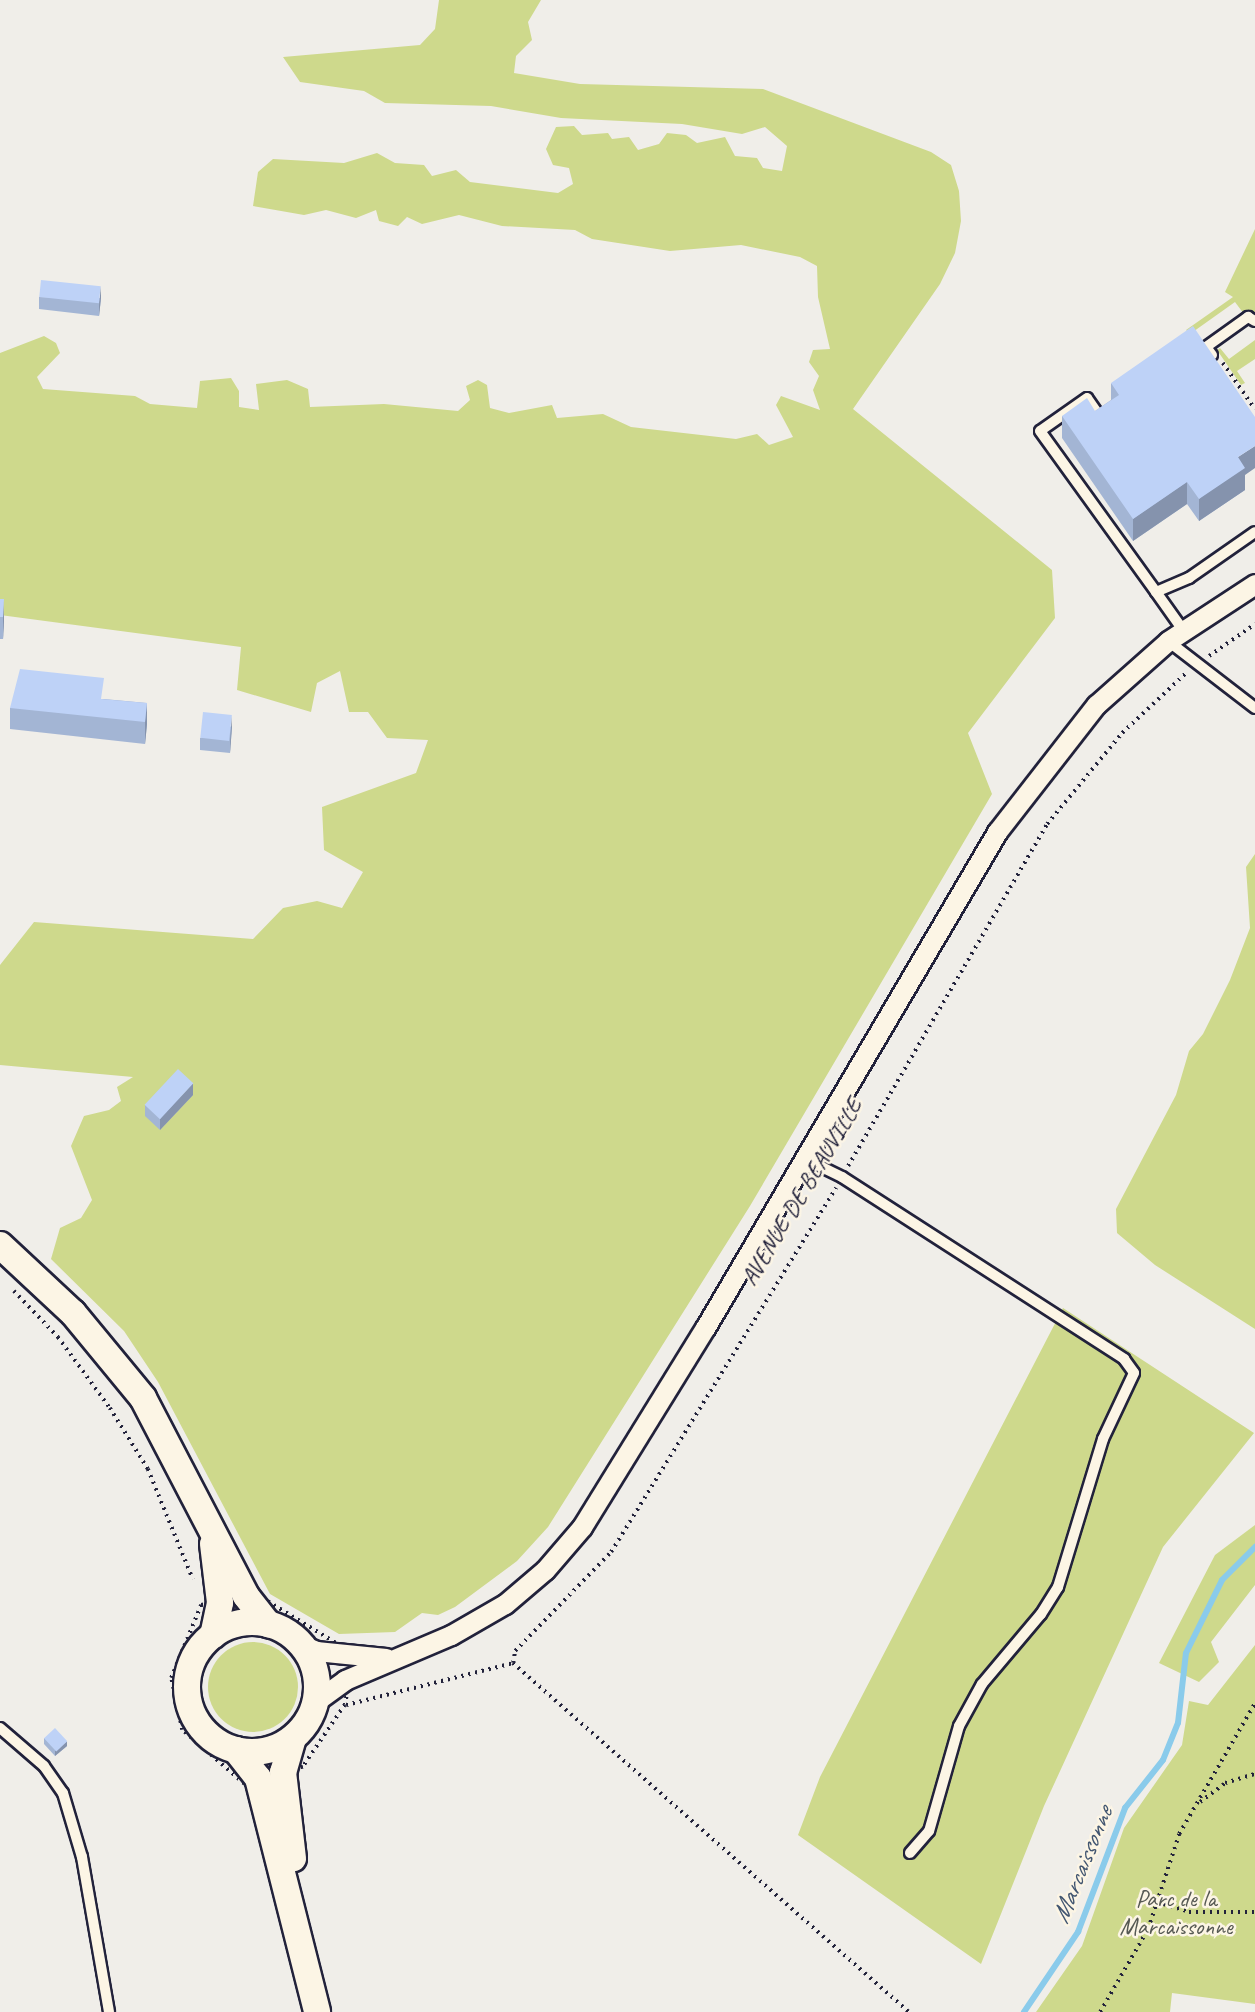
<!DOCTYPE html>
<style>
body{margin:0}
#map{position:relative;width:1255px;height:2012px;overflow:hidden;background:#f0eee9;font-family:Caveat,sans-serif}
div>[style]{position:absolute}
.green>*{inset:0;background:#ced98c}
.round{border-radius:50%}
.stream>*{height:6px;margin:-3px;padding:0 3px;transform-origin:3px;border-radius:3px;background:#8acbeb}
.path>*{height:3.5px;margin-top:-1.75px;transform-origin:0;background:repeating-linear-gradient(90deg,#22223b 0 2px,transparent 0 7px)}
.roads{filter:drop-shadow(2px 0 #22223b) drop-shadow(-2px 0 #22223b) drop-shadow(0 2px #22223b) drop-shadow(0 -2px #22223b)}
.service>*{height:10px;margin:-5px;padding:0 5px;transform-origin:5px;border-radius:5px;background:#fcf5e5}
.minor>*{height:19px;margin:-9.5px;padding:0 9.5px;transform-origin:9.5px;border-radius:9.5px;background:#fcf5e5}
.secondary>*{height:26px;margin:-13px;padding:0 13px;transform-origin:13px;border-radius:13px;background:#fcf5e5}
.secondary>.ring{margin:-13px;padding:0;box-sizing:content-box;background:none;border:26px solid #fcf5e5;border-radius:50%}
.wall>*{inset:0;background:#a3b5d4}
.shaded-wall>*{inset:0;background:#8593ad}
.building>*{inset:0;background:#bed2f7;transform-origin:0 0}
span{translate:-50% -50%;white-space:nowrap;text-align:center;line-height:1.15;-webkit-text-stroke:5px #fcf5e5;paint-order:stroke}
.street-label{font-size:24px;color:#22223b}
.park-label{font-size:24px;color:#565953}
.water-label{font-size:26px;color:#415570;font-style:italic}
</style>
<div id="map">
<div class="green">
<div style="clip-path:polygon(439px 0,541px 0,528px 22px,532px 40px,516px 56px,514px 73px,580px 84px,763px 89px,931px 152px,951px 165px,959px 191px,961px 221px,955px 253px,940px 284px,853px 409px,1052px 570px,1055px 618px,968px 733px,992px 794px,750px 1206px,548px 1527px,517px 1561px,455px 1607px,438px 1615px,422px 1613px,395px 1632px,339px 1634px,270px 1594px,158px 1382px,124px 1331px,51px 1259px,60px 1228px,81px 1218px,92px 1200px,71px 1146px,84px 1116px,109px 1110px,121px 1101px,117px 1087px,133px 1077px,0 1065px,0 965px,34px 922px,253px 939px,283px 908px,317px 901px,342px 908px,363px 872px,324px 850px,322px 807px,416px 773px,428px 740px,387px 738px,368px 712px,349px 712px,340px 671px,317px 683px,311px 712px,237px 690px,241px 647px,0 615px,0 353px,44px 336px,56px 343px,60px 353px,37px 377px,43px 389px,135px 396px,150px 404px,197px 408px,200px 381px,231px 378px,239px 391px,239px 407px,259px 410px,256px 384px,287px 380px,308px 389px,310px 407px,384px 404px,458px 411px,470px 400px,466px 386px,478px 380px,487px 385px,490px 408px,509px 413px,552px 405px,557px 418px,603px 414px,631px 427px,736px 439px,757px 434px,769px 445px,793px 437px,776px 405px,781px 396px,820px 410px,813px 390px,819px 376px,809px 362px,813px 350px,830px 349px,818px 297px,817px 266px,800px 257px,741px 245px,670px 251px,592px 239px,575px 230px,502px 226px,459px 215px,422px 224px,407px 217px,398px 226px,379px 221px,376px 210px,356px 218px,326px 210px,304px 215px,253px 206px,258px 172px,273px 159px,344px 163px,377px 153px,395px 163px,424px 165px,432px 176px,456px 170px,470px 182px,558px 193px,573px 184px,569px 168px,553px 165px,546px 149px,556px 127px,574px 126px,582px 135px,608px 133px,612px 139px,629px 137px,638px 150px,659px 144px,667px 133px,686px 135px,697px 143px,725px 137px,735px 156px,757px 158px,763px 168px,782px 171px,787px 146px,765px 127px,742px 134px,682px 124px,561px 118px,491px 106px,385px 103px,364px 91px,300px 82px,283px 57px,420px 45px,435px 29px)"></div>
<div style="clip-path:polygon(1255px 229px,1255px 316px,1244px 314px,1235px 302px,1190px 334px,1186px 330px,1233px 297px,1225px 292px)"></div>
<div style="clip-path:polygon(1255px 340px,1255px 359px,1237px 371px,1245px 383px,1241px 385px,1217px 350px,1220px 348px,1229px 359px)"></div>
<div style="clip-path:polygon(1255px 854px,1255px 1329px,1155px 1265px,1117px 1233px,1116px 1209px,1176px 1095px,1189px 1051px,1203px 1034px,1230px 980px,1250px 928px,1246px 867px)"></div>
<div style="clip-path:polygon(1063px 1308px,1254px 1433px,1163px 1547px,1044px 1806px,981px 1964px,798px 1835px,820px 1777px)"></div>
<div style="clip-path:polygon(1255px 1525px,1255px 1585px,1211px 1642px,1219px 1662px,1199px 1682px,1159px 1663px,1215px 1555px)"></div>
<div class="round" style="left:208px;top:1642px;width:90px;height:90px"></div>
<div style="clip-path:polygon(1255px 1645px,1255px 2004px,1172px 1993px,1170px 2012px,1036px 2012px,1082px 1946px,1124px 1828px,1182px 1745px,1189px 1701px,1208px 1705px)"></div>
</div>
<div class="stream">
<div style="left:1024px;top:2012px;width:97px;rotate:-56deg"></div>
<div style="left:1078px;top:1932px;width:133px;rotate:-69.2deg"></div>
<div style="left:1125px;top:1808px;width:61px;rotate:-51.6deg"></div>
<div style="left:1163px;top:1760px;width:40px;rotate:-68deg"></div>
<div style="left:1178px;top:1723px;width:70px;rotate:-83.5deg"></div>
<div style="left:1186px;top:1653px;width:81px;rotate:-63.7deg"></div>
<div style="left:1222px;top:1580px;width:47px;rotate:-45deg"></div>
</div>
<div class="path">
<div style="left:1223px;top:363px;width:56px;rotate:55.2deg"></div>
<div style="left:1209px;top:656px;width:56px;rotate:-34.8deg"></div>
<div style="left:848px;top:1166px;width:396px;rotate:-59.8deg"></div>
<div style="left:1047px;top:824px;width:118px;rotate:-50.5deg"></div>
<div style="left:1122px;top:733px;width:88px;rotate:-43.2deg"></div>
<div style="left:14px;top:1291px;width:64px;rotate:46.3deg"></div>
<div style="left:58px;top:1337px;width:88px;rotate:53.8deg"></div>
<div style="left:110px;top:1408px;width:72px;rotate:58.1deg"></div>
<div style="left:148px;top:1469px;width:119px;rotate:67.8deg"></div>
<div style="left:256px;top:1594px;width:94px;rotate:31.5deg"></div>
<div style="left:336px;top:1643px;width:49px;rotate:75.7deg"></div>
<div style="left:348px;top:1690px;width:15px;rotate:101deg"></div>
<div style="left:345px;top:1705px;width:75px;rotate:124.1deg"></div>
<div style="left:303px;top:1767px;width:61px;rotate:163.9deg"></div>
<div style="left:244px;top:1784px;width:82px;rotate:-138.9deg"></div>
<div style="left:182px;top:1730px;width:53px;rotate:-101.9deg"></div>
<div style="left:171px;top:1678px;width:79px;rotate:-67.7deg"></div>
<div style="left:201px;top:1605px;width:56px;rotate:-11.3deg"></div>
<div style="left:513px;top:1663px;width:12px;rotate:-81deg"></div>
<div style="left:515px;top:1651px;width:138px;rotate:-45.9deg"></div>
<div style="left:611px;top:1552px;width:428px;rotate:-58.3deg"></div>
<div style="left:513px;top:1663px;width:528px;rotate:41.39deg"></div>
<div style="left:346px;top:1705px;width:172px;rotate:-14.1deg"></div>
<div style="left:1200px;top:1802px;width:31px;rotate:-37deg"></div>
<div style="left:1225px;top:1783px;width:31px;rotate:-17deg"></div>
<div style="left:1157px;top:1902px;width:34px;rotate:17deg"></div>
<div style="left:1189px;top:1912px;width:66px"></div>
<div style="left:1100px;top:2012px;width:96px;rotate:-60deg"></div>
<div style="left:1148px;top:1929px;width:100px;rotate:-71.9deg"></div>
<div style="left:1179px;top:1834px;width:151px;rotate:-59.9deg"></div>
</div>
<div class="roads">
<div class="service">
<div style="left:1212px;top:355px;width:10px;rotate:-127deg"></div>
<div style="left:1206px;top:347px;width:52px;rotate:-35.5deg"></div>
<div style="left:1248px;top:317px;width:8px;rotate:30deg"></div>
<div style="left:1101px;top:418px;width:24px;rotate:-125deg"></div>
<div style="left:1087px;top:398px;width:57px;rotate:144.9deg"></div>
<div style="left:1040px;top:431px;width:198px;rotate:54.2deg"></div>
<div style="left:1183px;top:630px;width:47px;rotate:-125.4deg"></div>
<div style="left:1156px;top:592px;width:36px;rotate:-23deg"></div>
<div style="left:1189px;top:578px;width:80px;rotate:-34.9deg"></div>
<div style="left:1168px;top:641px;width:110px;rotate:37.6deg"></div>
<div style="left:803px;top:1158px;width:43px;rotate:26deg"></div>
<div style="left:842px;top:1177px;width:336px;rotate:32.8deg"></div>
<div style="left:1124px;top:1359px;width:17px;rotate:54deg"></div>
<div style="left:1134px;top:1373px;width:73px;rotate:115.2deg"></div>
<div style="left:1103px;top:1439px;width:155px;rotate:106.9deg"></div>
<div style="left:1058px;top:1587px;width:32px;rotate:122deg"></div>
<div style="left:1041px;top:1614px;width:92px;rotate:130.1deg"></div>
<div style="left:982px;top:1684px;width:48px;rotate:118.7deg"></div>
<div style="left:959px;top:1726px;width:109px;rotate:105.9deg"></div>
<div style="left:929px;top:1831px;width:29px;rotate:131deg"></div>
<div style="left:0;top:1728px;width:58px;rotate:40.8deg"></div>
<div style="left:44px;top:1766px;width:33px;rotate:55deg"></div>
<div style="left:63px;top:1793px;width:67px;rotate:73.5deg"></div>
<div style="left:82px;top:1857px;width:157px;rotate:80.1deg"></div>
</div>
<div class="minor">
<div style="left:302px;top:1645px;width:15px;rotate:23deg"></div>
<div style="left:316px;top:1651px;width:70px;rotate:5.7deg"></div>
<div style="left:315px;top:1702px;width:37px;rotate:-36deg"></div>
<div style="left:345px;top:1680px;width:115px;rotate:-23deg"></div>
<div style="left:451px;top:1635px;width:62px;rotate:-29.9deg"></div>
<div style="left:505px;top:1604px;width:52px;rotate:-40.4deg"></div>
<div style="left:545px;top:1570px;width:57px;rotate:-49.3deg"></div>
<div style="left:582px;top:1527px;width:234px;rotate:-58.3deg"></div>
<div style="left:705px;top:1328px;width:576px;rotate:-59.51deg"></div>
<div style="left:997px;top:832px;width:161px;rotate:-52.1deg"></div>
<div style="left:1096px;top:705px;width:96px;rotate:-41.6deg"></div>
<div style="left:1168px;top:641px;width:104px;rotate:-33.2deg"></div>
</div>
<div class="secondary">
<div style="left:0;top:1245px;width:100px;rotate:43deg"></div>
<div style="left:73px;top:1313px;width:110px;rotate:50.5deg"></div>
<div style="left:143px;top:1398px;width:223px;rotate:62.5deg"></div>
<div style="left:246px;top:1596px;width:36px;rotate:52deg"></div>
<div style="left:213px;top:1544px;width:59px;rotate:83.2deg"></div>
<div style="left:220px;top:1603px;width:33px;rotate:102deg"></div>
<div class="ring" style="left:187px;top:1622px;width:104px;height:104px"></div>
<div style="left:293px;top:1738px;width:35px;rotate:106deg"></div>
<div style="left:283px;top:1772px;width:87px;rotate:83.4deg"></div>
<div style="left:236px;top:1750px;width:36px;rotate:52deg"></div>
<div style="left:258px;top:1778px;width:241px;rotate:75.8deg"></div>
</div>
</div>
<div class="wall">
<div style="clip-path:polygon(39px 297px,101px 298px,99px 316px,39px 309px)"></div>
<div style="clip-path:polygon(1111px 383px,1245px 475px,1245px 490px,1199px 521px,1187px 504px,1133px 541px,1062px 438px,1062px 416px,1095px 411px,1111px 400px)"></div>
<div style="clip-path:polygon(0 599px,4px 621px,3px 639px,0 639px)"></div>
<div style="clip-path:polygon(104px 699px,147px 703px,147px 724px,145px 744px,10px 729px,10px 708px)"></div>
<div style="clip-path:polygon(232px 726px,230px 753px,200px 750px,200px 738px)"></div>
<div style="clip-path:polygon(193px 1095px,160px 1130px,145px 1116px,145px 1105px)"></div>
<div style="clip-path:polygon(44px 1738px,67px 1746px,55px 1756px,44px 1744px)"></div>
</div>
<div class="shaded-wall">
<div style="clip-path:polygon(101px 286px,101px 298px,99px 316px,99px 305px)"></div>
<div style="clip-path:polygon(1255px 446px,1255px 468px,1245px 475px,1245px 490px,1199px 521px,1199px 499px,1238px 457px)"></div>
<div style="clip-path:polygon(1187px 482px,1187px 504px,1133px 541px,1133px 519px)"></div>
<div style="clip-path:polygon(4px 599px,4px 621px,3px 639px,3px 617px)"></div>
<div style="clip-path:polygon(147px 703px,147px 724px,145px 744px,145px 722px)"></div>
<div style="clip-path:polygon(232px 715px,232px 726px,230px 753px,230px 742px)"></div>
<div style="clip-path:polygon(193px 1083px,193px 1095px,160px 1130px,160px 1119px)"></div>
<div style="clip-path:polygon(67px 1741px,67px 1746px,55px 1756px,55px 1751px)"></div>
</div>
<div class="building">
<div style="left:41px;top:280px;width:60px;height:17px;rotate:6deg"></div>
<div style="clip-path:polygon(1193px 326px,1255px 417px,1255px 446px,1238px 457px,1245px 468px,1199px 499px,1187px 482px,1133px 519px,1062px 416px,1087px 398px,1095px 411px,1119px 395px,1111px 383px)"></div>
<div style="clip-path:polygon(0 599px,4px 599px,3px 617px,0 617px)"></div>
<div style="clip-path:polygon(20px 669px,104px 678px,101px 699px,147px 703px,145px 722px,10px 708px)"></div>
<div style="left:203px;top:712px;width:29px;height:26px;rotate:6deg"></div>
<div style="left:178px;top:1069px;width:21px;height:49px;rotate:43deg"></div>
<div style="left:55px;top:1728px;width:18px;height:15px;rotate:47deg"></div>
</div>
<div class="street-label">
<span style="left:802px;top:1192px;rotate:-59deg">AVENUE DE BEAUVILLE</span>
</div>
<div class="park-label">
<span style="left:1176px;top:1913px">Parc de la<br>Marcaissonne</span>
</div>
<div class="water-label">
<span style="left:1082px;top:1865px;rotate:-68deg">Marcaissonne</span>
</div>
</div>
